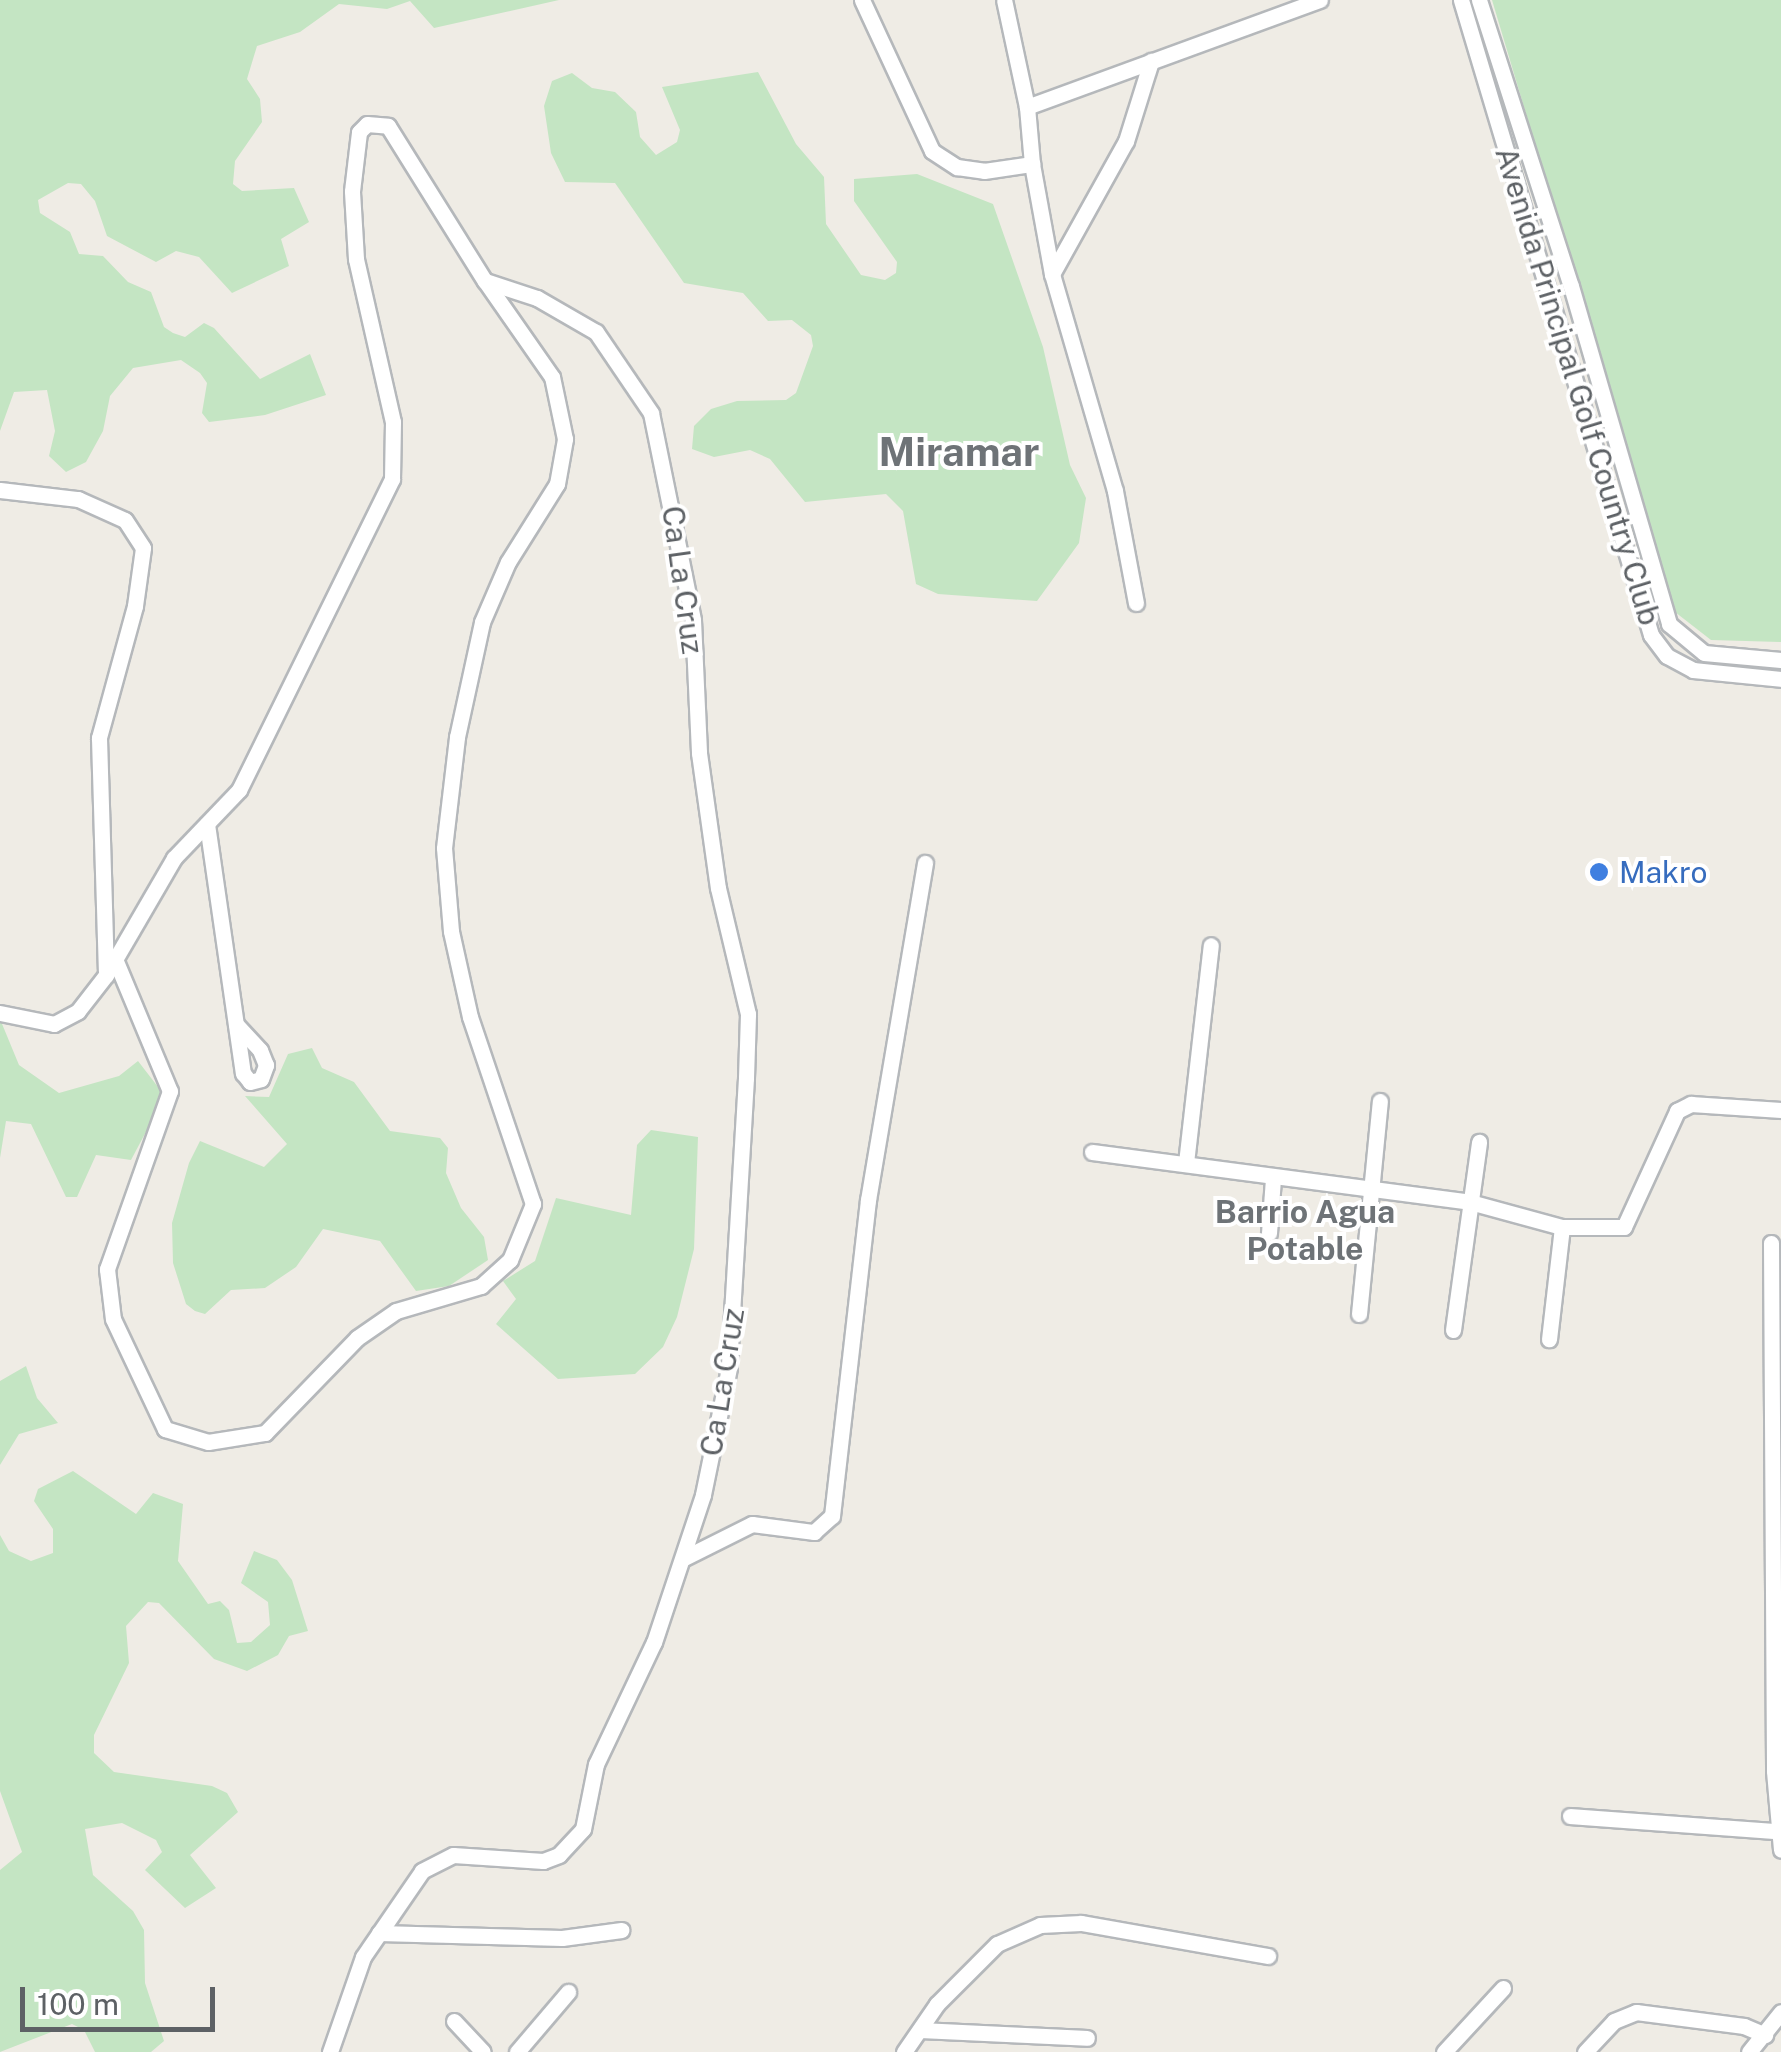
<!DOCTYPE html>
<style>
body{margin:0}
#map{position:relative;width:1781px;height:2052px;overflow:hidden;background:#efece5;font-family:"Public Sans",sans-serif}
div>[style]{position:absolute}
.green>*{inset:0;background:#c4e5c3}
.roads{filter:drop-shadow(2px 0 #b5b8bb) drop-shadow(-2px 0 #b5b8bb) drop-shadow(0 2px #b5b8bb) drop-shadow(0 -2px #b5b8bb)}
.minor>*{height:15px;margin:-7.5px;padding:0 7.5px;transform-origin:7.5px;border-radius:7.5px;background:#fff}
.dots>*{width:28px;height:28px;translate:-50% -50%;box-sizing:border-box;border:5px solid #fff;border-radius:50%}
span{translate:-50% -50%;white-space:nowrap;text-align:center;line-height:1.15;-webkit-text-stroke:8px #fff;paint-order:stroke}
.street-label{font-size:30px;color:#5d6165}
.shop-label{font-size:30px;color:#366cbe}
.left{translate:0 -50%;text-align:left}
.neighbourhood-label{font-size:32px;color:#6e7377;font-weight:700}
.district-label{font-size:40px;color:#6e7377;font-weight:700}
.scale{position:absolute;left:20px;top:1987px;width:195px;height:45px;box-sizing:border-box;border:5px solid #5d6165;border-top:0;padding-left:12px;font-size:30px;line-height:35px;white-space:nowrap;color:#5d6165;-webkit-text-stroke:8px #fff;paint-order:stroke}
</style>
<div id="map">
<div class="green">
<div style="clip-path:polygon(0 0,559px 0,434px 28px,410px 1px,387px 9px,339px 4px,300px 32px,257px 46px,247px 79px,260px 99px,262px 122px,235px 161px,233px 184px,242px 191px,294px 188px,309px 222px,281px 239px,289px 266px,232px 293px,199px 257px,176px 251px,156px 262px,107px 236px,95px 201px,81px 184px,68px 183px,38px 200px,40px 213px,70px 232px,79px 254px,103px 256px,128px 282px,151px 292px,164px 327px,173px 333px,185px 337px,204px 323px,214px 328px,260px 379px,310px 354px,326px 395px,265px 415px,209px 422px,202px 413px,207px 383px,200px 373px,181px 360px,133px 368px,110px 396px,103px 431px,86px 462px,66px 472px,49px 456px,55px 431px,47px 390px,14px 392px,0 431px)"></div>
<div style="clip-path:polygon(1492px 0,1781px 0,1781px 642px,1711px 640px,1675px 612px)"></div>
<div style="clip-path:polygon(758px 72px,796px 144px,824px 177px,826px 224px,861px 275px,885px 280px,896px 273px,897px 262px,854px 201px,854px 179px,917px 174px,993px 204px,1043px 347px,1070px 465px,1086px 498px,1079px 543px,1037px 601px,938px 594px,916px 584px,903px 511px,886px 494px,805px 502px,770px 459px,750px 450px,714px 457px,692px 449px,694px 426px,711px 409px,737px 401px,786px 400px,796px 393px,813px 346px,811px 335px,792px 320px,768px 321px,743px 293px,684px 283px,615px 183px,565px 182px,551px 153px,544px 106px,552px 81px,572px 73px,592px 88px,615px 92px,636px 112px,640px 137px,656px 155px,677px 142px,680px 130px,662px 87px)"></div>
<div style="clip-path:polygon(0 1019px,19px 1065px,59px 1093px,119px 1076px,138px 1061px,165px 1096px,131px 1160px,96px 1155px,77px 1197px,66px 1197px,31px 1124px,6px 1121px,0 1158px)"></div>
<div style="clip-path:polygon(312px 1048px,322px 1068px,354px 1082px,390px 1131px,440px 1138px,448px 1148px,446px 1173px,461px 1208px,484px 1237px,488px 1260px,449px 1286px,416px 1291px,380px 1241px,323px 1229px,296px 1267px,265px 1288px,231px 1290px,205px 1314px,195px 1311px,186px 1304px,173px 1263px,172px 1223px,189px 1163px,200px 1141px,264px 1167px,287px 1144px,245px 1096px,269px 1097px,288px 1054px)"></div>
<div style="clip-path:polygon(651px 1130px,698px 1137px,694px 1249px,677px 1317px,663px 1347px,635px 1374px,558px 1379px,496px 1324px,516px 1299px,503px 1281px,535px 1261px,556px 1198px,631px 1215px,637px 1145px)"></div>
<div style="clip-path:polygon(26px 1366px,37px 1398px,58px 1423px,19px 1434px,0 1465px,0 1381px)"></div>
<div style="clip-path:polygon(73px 1471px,136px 1514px,153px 1493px,183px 1504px,178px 1561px,208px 1604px,220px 1601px,229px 1610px,237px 1643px,251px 1642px,270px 1625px,268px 1602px,241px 1583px,254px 1551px,277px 1560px,292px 1580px,308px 1631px,289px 1636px,278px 1655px,247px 1671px,214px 1659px,159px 1603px,148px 1602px,126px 1626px,129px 1663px,94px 1735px,94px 1753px,114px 1772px,212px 1786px,227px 1793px,238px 1812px,190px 1855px,216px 1888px,185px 1908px,145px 1870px,162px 1852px,156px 1840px,122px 1823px,85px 1829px,93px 1875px,133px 1911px,144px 1930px,145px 1983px,164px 2041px,151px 2052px,95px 2052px,84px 2030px,72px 2024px,0 2052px,0 1870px,22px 1852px,0 1791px,0 1535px,9px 1551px,31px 1561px,53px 1553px,53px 1529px,34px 1501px,38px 1489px)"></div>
</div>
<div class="roads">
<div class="minor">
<div style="left:862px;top:0;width:166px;rotate:65.1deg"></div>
<div style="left:932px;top:151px;width:30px;rotate:33deg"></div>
<div style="left:957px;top:167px;width:27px;rotate:8deg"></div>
<div style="left:984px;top:171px;width:49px;rotate:-8.3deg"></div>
<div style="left:1032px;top:164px;width:57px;rotate:-95deg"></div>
<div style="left:1027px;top:107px;width:109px;rotate:-102.1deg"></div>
<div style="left:1461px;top:0;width:663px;rotate:73.34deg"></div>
<div style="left:1651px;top:635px;width:26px;rotate:53deg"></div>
<div style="left:1667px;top:656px;width:30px;rotate:28deg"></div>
<div style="left:1693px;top:670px;width:88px;rotate:5.8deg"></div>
<div style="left:1479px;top:0;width:300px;rotate:72.2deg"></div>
<div style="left:1571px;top:286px;width:352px;rotate:73.8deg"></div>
<div style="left:1669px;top:624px;width:45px;rotate:39.6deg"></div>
<div style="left:1704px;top:653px;width:77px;rotate:5.2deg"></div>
<div style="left:1027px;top:107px;width:312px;rotate:-20.1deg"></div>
<div style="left:1032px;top:164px;width:112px;rotate:79.7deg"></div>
<div style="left:1052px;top:274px;width:226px;rotate:73.8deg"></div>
<div style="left:1115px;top:491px;width:114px;rotate:79.4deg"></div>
<div style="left:1052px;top:274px;width:152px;rotate:-60.9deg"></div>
<div style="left:1126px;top:141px;width:84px;rotate:-72.6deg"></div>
<div style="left:0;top:490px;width:79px;rotate:6.6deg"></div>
<div style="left:78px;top:499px;width:51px;rotate:24.1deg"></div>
<div style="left:125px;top:520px;width:33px;rotate:57deg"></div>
<div style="left:143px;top:548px;width:59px;rotate:97.9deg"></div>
<div style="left:135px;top:606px;width:137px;rotate:105.3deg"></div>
<div style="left:99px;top:738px;width:233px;rotate:88.3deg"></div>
<div style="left:207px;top:824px;width:252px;rotate:81.8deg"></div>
<div style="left:243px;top:1073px;width:11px;rotate:52deg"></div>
<div style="left:250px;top:1082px;width:11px;rotate:-15deg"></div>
<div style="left:261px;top:1079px;width:15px;rotate:-70deg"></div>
<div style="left:266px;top:1065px;width:16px;rotate:-112deg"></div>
<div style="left:260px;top:1050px;width:35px;rotate:-133deg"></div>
<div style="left:115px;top:959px;width:143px;rotate:67.4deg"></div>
<div style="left:170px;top:1091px;width:189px;rotate:109.5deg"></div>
<div style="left:107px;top:1269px;width:50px;rotate:83.2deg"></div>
<div style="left:113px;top:1319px;width:122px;rotate:64.7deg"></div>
<div style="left:165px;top:1429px;width:45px;rotate:16.8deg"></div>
<div style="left:208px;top:1442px;width:58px;rotate:-9deg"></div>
<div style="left:265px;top:1433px;width:132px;rotate:-45.9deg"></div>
<div style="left:357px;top:1338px;width:47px;rotate:-34.7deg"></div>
<div style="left:396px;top:1311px;width:89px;rotate:-16.4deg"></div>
<div style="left:481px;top:1286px;width:39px;rotate:-42deg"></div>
<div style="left:510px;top:1260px;width:61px;rotate:-67.7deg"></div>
<div style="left:533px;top:1204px;width:197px;rotate:-108.6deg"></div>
<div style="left:470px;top:1017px;width:88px;rotate:-102.5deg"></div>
<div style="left:451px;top:931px;width:83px;rotate:-94.8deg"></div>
<div style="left:444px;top:848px;width:112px;rotate:-83.3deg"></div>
<div style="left:457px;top:737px;width:118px;rotate:-77.7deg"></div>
<div style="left:482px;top:622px;width:65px;rotate:-66.6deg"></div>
<div style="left:508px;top:562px;width:92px;rotate:-57.9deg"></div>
<div style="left:557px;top:484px;width:46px;rotate:-79.9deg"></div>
<div style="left:565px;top:439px;width:63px;rotate:-101.8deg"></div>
<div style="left:552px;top:377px;width:117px;rotate:-124.9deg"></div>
<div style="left:0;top:1013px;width:55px;rotate:11.5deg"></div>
<div style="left:54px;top:1024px;width:27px;rotate:-28deg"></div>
<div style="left:78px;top:1011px;width:46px;rotate:-52.1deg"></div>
<div style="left:106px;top:975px;width:135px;rotate:-59.8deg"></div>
<div style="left:174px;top:858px;width:94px;rotate:-46.3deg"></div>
<div style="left:239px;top:790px;width:347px;rotate:-63.8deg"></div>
<div style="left:392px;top:479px;width:57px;rotate:-89deg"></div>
<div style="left:393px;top:422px;width:167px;rotate:-102.8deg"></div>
<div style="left:356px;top:259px;width:68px;rotate:-93.4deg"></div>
<div style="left:352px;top:191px;width:59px;rotate:-83.2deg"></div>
<div style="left:359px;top:132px;width:11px;rotate:-45deg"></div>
<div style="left:367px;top:124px;width:21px;rotate:5deg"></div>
<div style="left:388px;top:126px;width:183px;rotate:58deg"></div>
<div style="left:485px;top:281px;width:55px;rotate:18.1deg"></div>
<div style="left:537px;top:298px;width:68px;rotate:30deg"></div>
<div style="left:596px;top:332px;width:98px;rotate:55.8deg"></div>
<div style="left:651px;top:413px;width:211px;rotate:78.5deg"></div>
<div style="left:693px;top:620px;width:133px;rotate:87.4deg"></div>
<div style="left:699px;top:753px;width:136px;rotate:82deg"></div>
<div style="left:718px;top:888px;width:130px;rotate:76.6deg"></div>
<div style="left:748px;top:1014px;width:64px;rotate:91.8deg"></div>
<div style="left:746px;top:1078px;width:290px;rotate:93.4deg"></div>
<div style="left:729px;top:1368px;width:130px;rotate:101.6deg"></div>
<div style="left:703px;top:1495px;width:155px;rotate:108.4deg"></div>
<div style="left:654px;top:1642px;width:135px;rotate:115.4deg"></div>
<div style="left:596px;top:1764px;width:66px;rotate:101.3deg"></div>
<div style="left:583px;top:1829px;width:35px;rotate:133deg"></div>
<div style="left:559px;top:1855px;width:17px;rotate:159deg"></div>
<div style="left:543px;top:1861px;width:90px;rotate:-176.2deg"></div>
<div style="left:453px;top:1855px;width:35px;rotate:153deg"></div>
<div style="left:422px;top:1871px;width:104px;rotate:124.5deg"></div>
<div style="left:363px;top:1957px;width:101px;rotate:109.2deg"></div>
<div style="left:1092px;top:1152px;width:381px;rotate:7.5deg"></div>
<div style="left:1470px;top:1202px;width:95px;rotate:15.2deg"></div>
<div style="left:1562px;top:1227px;width:113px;rotate:96.6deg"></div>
<div style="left:1186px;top:1163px;width:219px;rotate:-83.5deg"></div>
<div style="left:1562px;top:1227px;width:62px"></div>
<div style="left:1624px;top:1227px;width:128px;rotate:-65.4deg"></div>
<div style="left:1677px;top:1111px;width:16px;rotate:-27deg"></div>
<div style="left:1691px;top:1104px;width:90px;rotate:3.8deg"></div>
<div style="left:1269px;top:1233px;width:54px;rotate:-85.8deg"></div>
<div style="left:1771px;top:1243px;width:528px;rotate:89.67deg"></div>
<div style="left:1774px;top:1771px;width:79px;rotate:84.9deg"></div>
<div style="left:1359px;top:1314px;width:214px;rotate:-84.4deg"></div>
<div style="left:1453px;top:1330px;width:190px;rotate:-82.1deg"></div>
<div style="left:684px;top:1558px;width:76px;rotate:-26.6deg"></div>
<div style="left:752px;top:1524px;width:63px;rotate:7.4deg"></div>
<div style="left:814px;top:1532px;width:24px;rotate:-42deg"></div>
<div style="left:832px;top:1516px;width:318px;rotate:-83.5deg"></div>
<div style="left:868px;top:1200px;width:342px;rotate:-80.4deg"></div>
<div style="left:1570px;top:1816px;width:207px;rotate:4.2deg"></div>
<div style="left:379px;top:1933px;width:183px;rotate:1.6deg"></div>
<div style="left:562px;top:1938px;width:60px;rotate:-7.7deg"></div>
<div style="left:454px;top:2021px;width:42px;rotate:46.9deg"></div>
<div style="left:920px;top:2030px;width:167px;rotate:2.7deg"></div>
<div style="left:517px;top:2052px;width:79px;rotate:-49.6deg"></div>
<div style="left:904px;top:2052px;width:58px;rotate:-55.5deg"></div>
<div style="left:937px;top:2004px;width:85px;rotate:-45deg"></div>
<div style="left:997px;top:1944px;width:47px;rotate:-23.8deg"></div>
<div style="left:1040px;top:1925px;width:41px;rotate:-2.8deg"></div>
<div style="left:1081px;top:1923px;width:190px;rotate:10deg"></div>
<div style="left:1444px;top:2052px;width:87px;rotate:-47.3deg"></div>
<div style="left:1585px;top:2052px;width:42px;rotate:-46.9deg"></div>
<div style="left:1614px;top:2021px;width:24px;rotate:-22deg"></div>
<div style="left:1636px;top:2012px;width:109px;rotate:7.4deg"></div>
<div style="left:1744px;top:2026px;width:23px;rotate:23deg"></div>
<div style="left:1749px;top:2052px;width:51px;rotate:-51.3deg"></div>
</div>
</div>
<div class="dots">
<div style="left:1599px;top:872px;background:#3f7fe0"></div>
</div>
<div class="street-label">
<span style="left:1578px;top:386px;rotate:73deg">Avenida Principal Golf Country Club</span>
<span style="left:683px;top:580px;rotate:82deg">Ca La Cruz</span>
<span style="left:722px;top:1382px;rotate:-81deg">Ca La Cruz</span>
</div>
<div class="shop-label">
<span class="left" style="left:1619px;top:872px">Makro</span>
</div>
<div class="neighbourhood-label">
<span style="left:1305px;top:1231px">Barrio Agua<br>Potable</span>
</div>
<div class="district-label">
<span style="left:959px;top:452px">Miramar</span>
</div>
<div class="scale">100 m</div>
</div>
